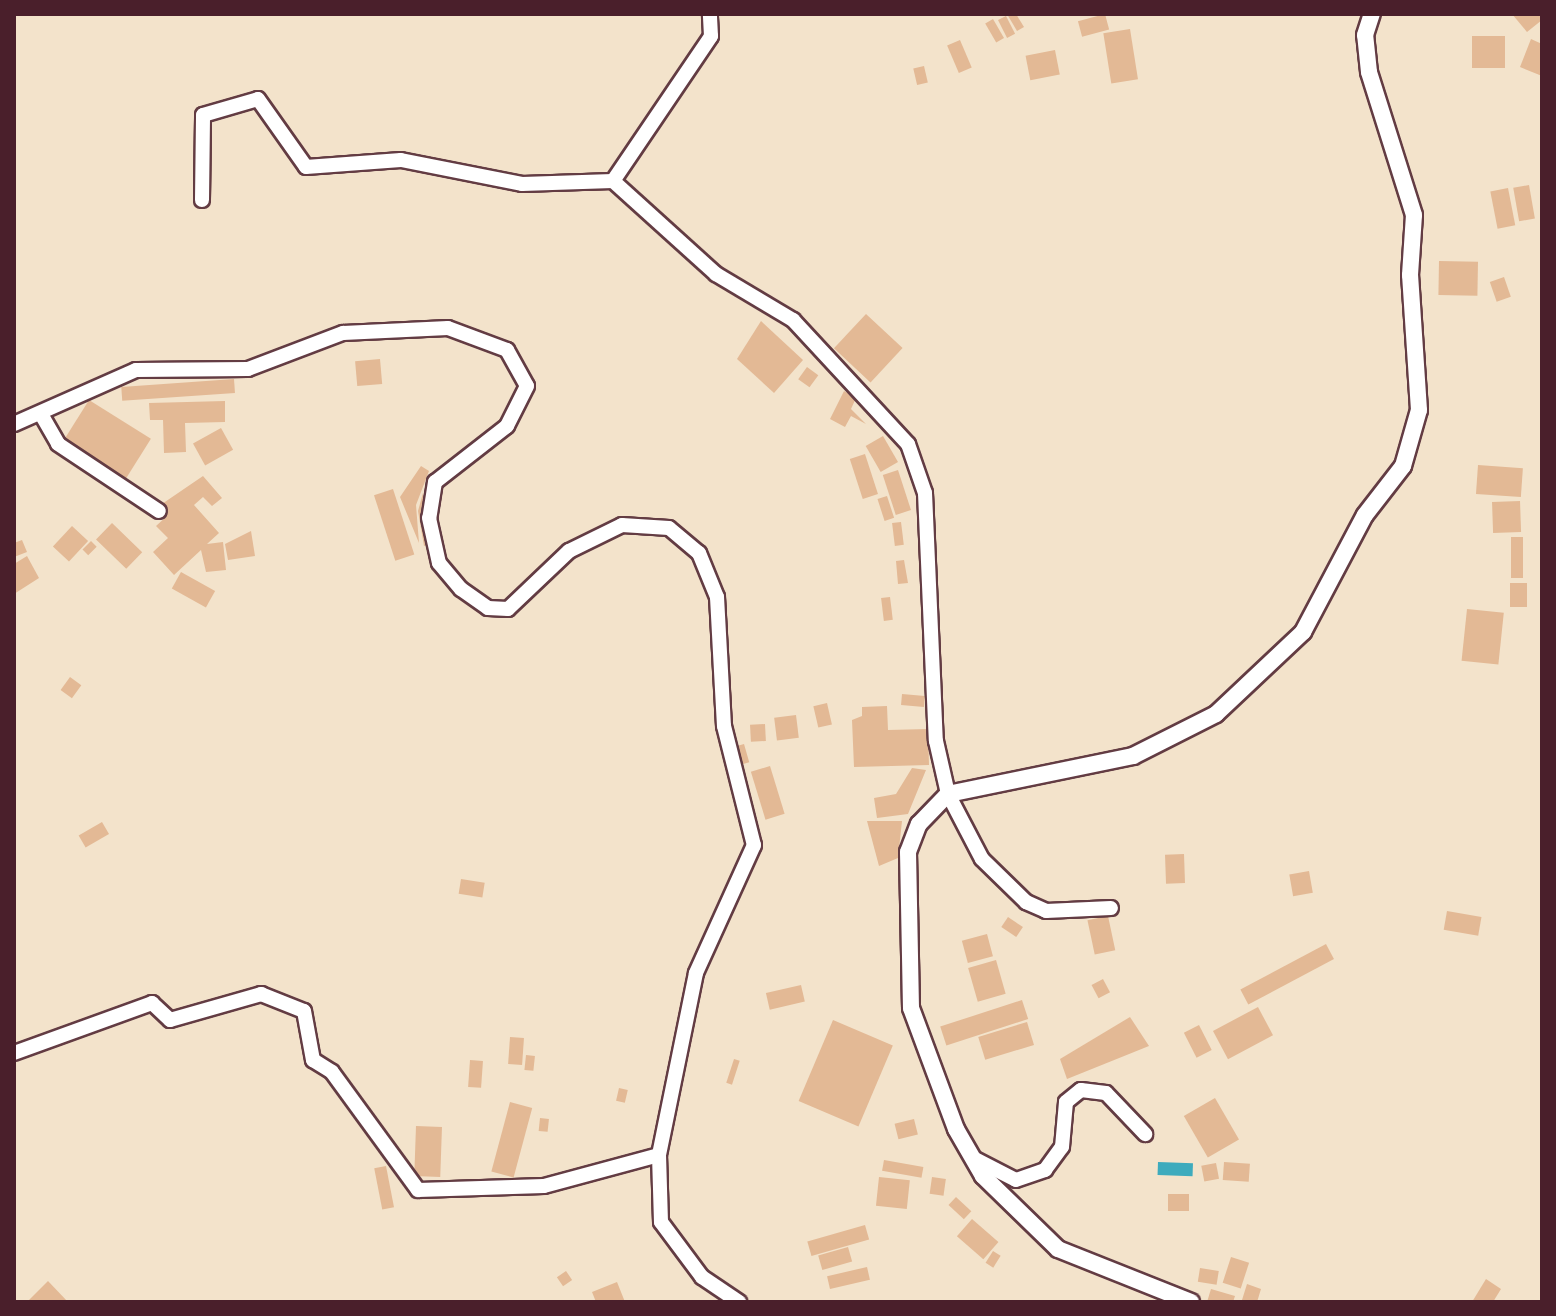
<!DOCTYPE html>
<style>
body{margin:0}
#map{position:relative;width:1556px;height:1316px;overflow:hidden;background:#f3e3cb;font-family:"EB Garamond",serif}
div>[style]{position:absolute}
.water>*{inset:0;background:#3eabbd;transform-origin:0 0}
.building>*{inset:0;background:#e3b995;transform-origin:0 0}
.roads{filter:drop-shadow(2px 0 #633c43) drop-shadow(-2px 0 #633c43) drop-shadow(0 2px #633c43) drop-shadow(0 -2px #633c43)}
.minor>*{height:14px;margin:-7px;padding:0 7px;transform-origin:7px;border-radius:7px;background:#fff}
.tertiary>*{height:16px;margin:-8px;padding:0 8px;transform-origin:8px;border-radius:8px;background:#fff}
span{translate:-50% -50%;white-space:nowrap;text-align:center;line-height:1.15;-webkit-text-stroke:6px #f6f6f2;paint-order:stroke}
.frame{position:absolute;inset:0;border:16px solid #4a1f2b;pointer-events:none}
</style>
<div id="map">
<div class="water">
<div style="left:1158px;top:1162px;width:35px;height:13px;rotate:2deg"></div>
</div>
<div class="building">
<div style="clip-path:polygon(1007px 14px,1016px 14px,1024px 27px,1017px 31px)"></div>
<div style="left:1105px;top:14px;width:16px;height:28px;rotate:75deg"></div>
<div style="clip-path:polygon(1512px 14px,1539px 14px,1542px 20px,1527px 32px)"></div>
<div style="left:1006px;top:16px;width:20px;height:9px;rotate:63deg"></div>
<div style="left:993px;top:19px;width:22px;height:9px;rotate:60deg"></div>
<div style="left:1130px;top:29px;width:51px;height:27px;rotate:81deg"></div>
<div style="left:1505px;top:36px;width:32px;height:33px;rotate:90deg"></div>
<div style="clip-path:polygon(1531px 39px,1542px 44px,1542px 76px,1520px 67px)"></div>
<div style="left:960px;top:40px;width:30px;height:14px;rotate:67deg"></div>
<div style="left:1055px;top:50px;width:25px;height:30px;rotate:79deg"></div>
<div style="left:924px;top:66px;width:17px;height:11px;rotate:77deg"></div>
<div style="left:1529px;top:185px;width:34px;height:16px;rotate:80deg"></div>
<div style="left:1508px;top:188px;width:38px;height:18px;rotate:79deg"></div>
<div style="left:1439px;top:261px;width:39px;height:34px;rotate:1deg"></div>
<div style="left:1504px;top:277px;width:21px;height:15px;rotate:71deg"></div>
<div style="left:866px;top:314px;width:50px;height:47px;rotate:43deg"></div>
<div style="clip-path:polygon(761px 321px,803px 360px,774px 393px,737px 359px)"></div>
<div style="left:380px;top:359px;width:25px;height:25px;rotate:85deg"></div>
<div style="left:807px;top:367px;width:14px;height:15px;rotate:36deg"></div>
<div style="left:234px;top:379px;width:14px;height:113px;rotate:86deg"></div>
<div style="clip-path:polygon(844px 391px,856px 398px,851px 409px,866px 424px,851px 416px,845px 427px,830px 419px)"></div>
<div style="left:89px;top:400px;width:73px;height:47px;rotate:32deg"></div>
<div style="clip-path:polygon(225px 401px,225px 422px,185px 423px,186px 452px,164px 453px,163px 420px,150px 420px,149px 403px)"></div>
<div style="left:221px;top:428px;width:25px;height:32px;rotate:61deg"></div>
<div style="left:883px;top:436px;width:30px;height:20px;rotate:60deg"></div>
<div style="left:865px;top:454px;width:42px;height:16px;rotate:72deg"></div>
<div style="left:1478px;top:465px;width:45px;height:29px;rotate:4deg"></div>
<div style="clip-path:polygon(421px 466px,429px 471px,416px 505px,419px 543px,400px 497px)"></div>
<div style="left:898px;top:470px;width:42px;height:16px;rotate:72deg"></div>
<div style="clip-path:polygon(203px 476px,222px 498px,212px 506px,203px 497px,194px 505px,219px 533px,207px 544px,223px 542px,226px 570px,206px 572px,201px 550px,174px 575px,153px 552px,168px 538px,156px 526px,167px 516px,159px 506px)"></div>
<div style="left:393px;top:489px;width:69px;height:20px;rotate:72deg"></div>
<div style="clip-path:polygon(423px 493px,430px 544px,424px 546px,418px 511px)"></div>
<div style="left:887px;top:496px;width:23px;height:10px;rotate:72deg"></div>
<div style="left:1520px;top:501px;width:31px;height:28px;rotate:88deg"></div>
<div style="left:901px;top:522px;width:23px;height:9px;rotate:83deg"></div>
<div style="left:112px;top:523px;width:42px;height:23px;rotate:44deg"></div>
<div style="left:72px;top:526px;width:22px;height:28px;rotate:43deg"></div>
<div style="clip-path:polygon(251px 531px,255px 556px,228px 560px,225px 544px)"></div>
<div style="left:1511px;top:537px;width:12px;height:41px"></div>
<div style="clip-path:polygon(22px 540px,27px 552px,14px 557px,14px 543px)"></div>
<div style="left:91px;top:541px;width:8px;height:12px;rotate:45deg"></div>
<div style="clip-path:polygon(27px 556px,39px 578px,14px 594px,14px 564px)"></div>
<div style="clip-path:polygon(904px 560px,908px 583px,898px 584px,896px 561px)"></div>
<div style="left:181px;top:572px;width:39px;height:19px;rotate:29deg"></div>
<div style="left:1527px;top:583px;width:24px;height:17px;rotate:90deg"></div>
<div style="left:890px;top:597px;width:23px;height:9px;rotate:83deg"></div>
<div style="left:1467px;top:609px;width:37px;height:52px;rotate:6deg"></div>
<div style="left:70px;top:677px;width:14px;height:16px;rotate:36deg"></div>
<div style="left:902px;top:694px;width:23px;height:11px;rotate:5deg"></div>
<div style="left:827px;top:703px;width:22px;height:14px;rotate:77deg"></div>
<div style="clip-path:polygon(887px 706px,888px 730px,928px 729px,929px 765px,854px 767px,852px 720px,862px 716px,862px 707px)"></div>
<div style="left:796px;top:715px;width:23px;height:22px;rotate:83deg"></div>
<div style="left:765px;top:724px;width:17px;height:15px;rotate:87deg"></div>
<div style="left:744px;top:744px;width:19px;height:11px;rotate:74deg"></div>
<div style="left:770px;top:766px;width:50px;height:20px;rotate:73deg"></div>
<div style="clip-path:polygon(912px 768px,926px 770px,908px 814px,877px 818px,874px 798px,896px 794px)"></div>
<div style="clip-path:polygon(867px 821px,902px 821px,898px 858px,879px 866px)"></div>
<div style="left:102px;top:822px;width:14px;height:27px;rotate:60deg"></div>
<div style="left:1184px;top:854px;width:29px;height:19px;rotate:88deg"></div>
<div style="left:1309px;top:871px;width:22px;height:20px;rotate:80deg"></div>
<div style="left:461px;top:879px;width:24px;height:15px;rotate:9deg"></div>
<div style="left:1447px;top:911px;width:35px;height:19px;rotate:10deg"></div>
<div style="left:1108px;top:916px;width:35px;height:21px;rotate:78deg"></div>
<div style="left:1008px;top:917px;width:18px;height:12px;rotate:34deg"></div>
<div style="left:987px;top:934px;width:23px;height:26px;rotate:75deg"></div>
<div style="left:1326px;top:944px;width:17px;height:97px;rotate:62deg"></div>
<div style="left:996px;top:960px;width:35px;height:29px;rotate:74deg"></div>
<div style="left:1103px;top:979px;width:15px;height:13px;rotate:62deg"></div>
<div style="left:801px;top:985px;width:17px;height:36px;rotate:77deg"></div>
<div style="left:1022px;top:1000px;width:20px;height:86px;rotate:72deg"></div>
<div style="left:1258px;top:1007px;width:32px;height:51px;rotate:62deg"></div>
<div style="clip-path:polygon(1130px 1017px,1149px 1046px,1067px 1079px,1060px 1059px)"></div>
<div style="left:833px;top:1020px;width:65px;height:88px;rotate:23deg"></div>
<div style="left:1027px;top:1022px;width:24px;height:51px;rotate:73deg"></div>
<div style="left:1199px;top:1025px;width:28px;height:17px;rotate:63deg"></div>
<div style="left:510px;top:1037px;width:14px;height:27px;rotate:4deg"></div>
<div style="left:526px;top:1055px;width:9px;height:15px;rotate:6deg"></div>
<div style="left:734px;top:1059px;width:6px;height:25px;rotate:18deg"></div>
<div style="left:470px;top:1060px;width:13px;height:27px;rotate:4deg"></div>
<div style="left:619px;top:1088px;width:9px;height:13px;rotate:13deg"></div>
<div style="left:1215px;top:1098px;width:48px;height:36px;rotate:60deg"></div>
<div style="left:510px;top:1102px;width:23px;height:72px;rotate:15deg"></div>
<div style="left:540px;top:1118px;width:9px;height:13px;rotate:6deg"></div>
<div style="left:914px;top:1119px;width:16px;height:20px;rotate:76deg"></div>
<div style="left:416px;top:1126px;width:26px;height:50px;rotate:2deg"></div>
<div style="left:884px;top:1160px;width:40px;height:11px;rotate:10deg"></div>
<div style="left:1224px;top:1162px;width:26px;height:18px;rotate:4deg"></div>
<div style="left:1216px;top:1163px;width:16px;height:15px;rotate:79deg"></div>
<div style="left:386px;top:1166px;width:42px;height:12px;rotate:79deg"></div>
<div style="left:879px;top:1177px;width:31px;height:29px;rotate:6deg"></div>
<div style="left:932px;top:1177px;width:14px;height:17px;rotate:8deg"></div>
<div style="left:1168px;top:1194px;width:21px;height:17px"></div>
<div style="left:956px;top:1197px;width:21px;height:11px;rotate:43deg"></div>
<div style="left:972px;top:1219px;width:35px;height:23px;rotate:41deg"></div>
<div style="left:865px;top:1225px;width:15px;height:60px;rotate:74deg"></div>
<div style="left:848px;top:1247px;width:15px;height:31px;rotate:74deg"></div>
<div style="left:993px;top:1251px;width:9px;height:14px;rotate:32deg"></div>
<div style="left:1231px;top:1257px;width:19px;height:27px;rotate:18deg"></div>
<div style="left:867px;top:1267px;width:13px;height:41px;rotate:77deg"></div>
<div style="left:1200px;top:1268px;width:19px;height:14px;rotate:9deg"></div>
<div style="left:566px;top:1271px;width:11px;height:11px;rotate:56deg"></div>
<div style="clip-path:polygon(1486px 1279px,1501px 1289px,1493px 1302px,1472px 1302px)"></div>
<div style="clip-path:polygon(48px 1281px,68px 1302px,27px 1302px)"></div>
<div style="clip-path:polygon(617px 1282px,625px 1302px,596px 1302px,592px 1292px)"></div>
<div style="clip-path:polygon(1247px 1284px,1261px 1289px,1257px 1302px,1242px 1300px)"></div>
<div style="clip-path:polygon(1211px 1289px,1235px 1296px,1233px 1302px,1207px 1302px)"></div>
</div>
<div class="roads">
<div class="minor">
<div style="left:613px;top:181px;width:139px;rotate:42.1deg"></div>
<div style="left:716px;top:274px;width:90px;rotate:30.9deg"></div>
<div style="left:793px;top:320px;width:169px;rotate:47.2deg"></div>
<div style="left:908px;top:444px;width:52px;rotate:70.9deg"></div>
<div style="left:925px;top:493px;width:248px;rotate:87.5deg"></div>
<div style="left:936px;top:741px;width:54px;rotate:77.2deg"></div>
<div style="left:948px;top:794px;width:73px;rotate:62.4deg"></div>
<div style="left:982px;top:859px;width:62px;rotate:44.3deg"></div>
<div style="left:1026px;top:902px;width:22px;rotate:24deg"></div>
<div style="left:1046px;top:911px;width:65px;rotate:-2.6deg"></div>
<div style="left:202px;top:200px;width:85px;rotate:-89.3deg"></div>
<div style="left:203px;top:115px;width:57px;rotate:-16.2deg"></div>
<div style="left:258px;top:99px;width:83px;rotate:54.8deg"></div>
<div style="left:306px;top:167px;width:95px;rotate:-4.2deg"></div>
<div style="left:401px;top:160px;width:123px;rotate:11.2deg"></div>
<div style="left:522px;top:184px;width:91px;rotate:-1.9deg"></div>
<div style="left:613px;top:181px;width:175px;rotate:-55.9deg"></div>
<div style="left:711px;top:36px;width:22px;rotate:-93deg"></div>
<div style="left:41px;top:414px;width:34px;rotate:60deg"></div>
<div style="left:58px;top:444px;width:121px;rotate:33.6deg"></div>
<div style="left:14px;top:424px;width:133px;rotate:-23.9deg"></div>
<div style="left:136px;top:370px;width:112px;rotate:-0.5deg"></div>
<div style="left:248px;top:369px;width:102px;rotate:-20.8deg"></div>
<div style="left:343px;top:333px;width:105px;rotate:-2.7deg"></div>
<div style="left:448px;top:328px;width:63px;rotate:20.4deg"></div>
<div style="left:507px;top:350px;width:41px;rotate:60.9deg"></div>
<div style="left:527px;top:386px;width:45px;rotate:116.6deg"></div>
<div style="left:507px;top:426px;width:91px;rotate:142.1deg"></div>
<div style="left:435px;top:482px;width:36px;rotate:99deg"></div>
<div style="left:429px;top:518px;width:46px;rotate:77.5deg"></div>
<div style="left:439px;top:563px;width:34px;rotate:50deg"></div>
<div style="left:461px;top:589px;width:33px;rotate:35deg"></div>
<div style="left:488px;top:608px;width:20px;rotate:3deg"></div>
<div style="left:508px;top:609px;width:84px;rotate:-43.6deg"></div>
<div style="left:569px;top:551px;width:59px;rotate:-26.1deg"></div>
<div style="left:622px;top:525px;width:47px;rotate:3.7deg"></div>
<div style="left:669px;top:528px;width:39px;rotate:40deg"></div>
<div style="left:699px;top:553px;width:48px;rotate:67.8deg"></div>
<div style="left:717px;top:597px;width:129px;rotate:86.9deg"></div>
<div style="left:724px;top:726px;width:123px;rotate:75.9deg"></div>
<div style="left:754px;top:845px;width:141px;rotate:114.4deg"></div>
<div style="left:696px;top:973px;width:186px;rotate:101.5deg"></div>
<div style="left:659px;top:1155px;width:67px;rotate:88.3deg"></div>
<div style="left:661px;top:1222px;width:69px;rotate:53.3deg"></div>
<div style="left:702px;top:1277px;width:45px;rotate:34deg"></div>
<div style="left:14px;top:1053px;width:147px;rotate:-19.9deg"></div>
<div style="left:152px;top:1003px;width:25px;rotate:43deg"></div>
<div style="left:170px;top:1020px;width:95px;rotate:-15.9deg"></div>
<div style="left:261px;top:994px;width:46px;rotate:21.6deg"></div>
<div style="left:304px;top:1011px;width:50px;rotate:79.6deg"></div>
<div style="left:313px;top:1060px;width:22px;rotate:32deg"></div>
<div style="left:332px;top:1072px;width:146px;rotate:53.9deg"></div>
<div style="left:418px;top:1190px;width:126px;rotate:-1.8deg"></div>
<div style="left:544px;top:1186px;width:119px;rotate:-15.1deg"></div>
<div style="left:973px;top:1158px;width:48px;rotate:27.1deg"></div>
<div style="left:1016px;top:1180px;width:31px;rotate:-19deg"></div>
<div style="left:1045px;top:1170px;width:29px;rotate:-54deg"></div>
<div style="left:1062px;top:1147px;width:45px;rotate:-84.9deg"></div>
<div style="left:1066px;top:1102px;width:19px;rotate:-39deg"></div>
<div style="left:1081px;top:1090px;width:25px;rotate:7deg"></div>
<div style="left:1106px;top:1093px;width:57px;rotate:46.4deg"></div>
</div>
<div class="tertiary">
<div style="left:1191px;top:1302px;width:143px;rotate:-158.3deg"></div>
<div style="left:1058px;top:1249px;width:105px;rotate:-135.8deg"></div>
<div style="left:983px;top:1176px;width:54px;rotate:-119.9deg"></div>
<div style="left:956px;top:1129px;width:129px;rotate:-110.4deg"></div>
<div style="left:911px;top:1008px;width:156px;rotate:-91.1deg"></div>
<div style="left:908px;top:852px;width:30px;rotate:-69deg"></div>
<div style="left:919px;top:824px;width:42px;rotate:-46deg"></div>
<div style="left:948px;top:794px;width:189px;rotate:-11.6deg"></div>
<div style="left:1133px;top:756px;width:93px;rotate:-26.8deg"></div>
<div style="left:1216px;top:714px;width:120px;rotate:-43.3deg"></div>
<div style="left:1303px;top:632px;width:132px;rotate:-62.1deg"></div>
<div style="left:1365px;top:515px;width:62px;rotate:-52.2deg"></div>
<div style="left:1403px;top:466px;width:58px;rotate:-74.1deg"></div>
<div style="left:1419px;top:410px;width:135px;rotate:-93.8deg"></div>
<div style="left:1410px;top:275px;width:60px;rotate:-86.2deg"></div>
<div style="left:1414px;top:215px;width:150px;rotate:-107.5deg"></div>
<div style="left:1369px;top:72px;width:37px;rotate:-96deg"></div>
<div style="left:1365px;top:35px;width:22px;rotate:-72deg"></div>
</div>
</div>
<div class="frame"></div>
</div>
